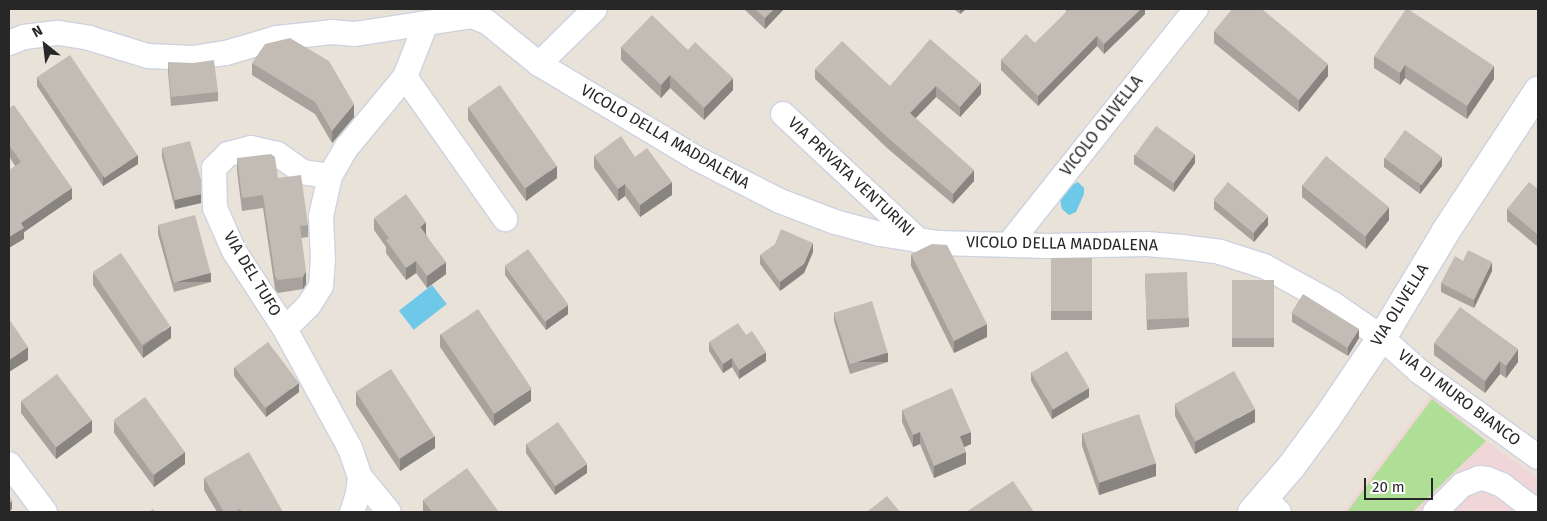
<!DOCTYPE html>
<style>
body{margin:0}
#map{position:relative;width:1547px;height:521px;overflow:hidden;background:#e9e2d9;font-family:"Fira Sans",sans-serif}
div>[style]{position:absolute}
.medical>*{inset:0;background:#f0d6d7}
.green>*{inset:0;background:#afdf96}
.water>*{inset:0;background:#6ec9e9;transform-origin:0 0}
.roads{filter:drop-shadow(1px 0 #ced2e0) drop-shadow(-1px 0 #ced2e0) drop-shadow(0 1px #ced2e0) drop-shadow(0 -1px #ced2e0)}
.street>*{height:24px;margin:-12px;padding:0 12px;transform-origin:12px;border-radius:12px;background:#fff}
.secondary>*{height:28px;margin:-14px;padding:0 14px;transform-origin:14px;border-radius:14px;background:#fff}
.wall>*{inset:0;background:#a7a29c;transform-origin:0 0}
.shaded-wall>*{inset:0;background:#88847f;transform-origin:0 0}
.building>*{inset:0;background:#c2bcb5;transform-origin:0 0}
span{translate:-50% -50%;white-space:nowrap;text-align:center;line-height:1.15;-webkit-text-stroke:4px #fff;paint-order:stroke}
.street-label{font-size:16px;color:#272727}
.frame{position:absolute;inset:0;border:10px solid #272727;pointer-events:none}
.north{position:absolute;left:20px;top:20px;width:50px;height:50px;-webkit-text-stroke:4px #fff;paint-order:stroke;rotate:331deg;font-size:14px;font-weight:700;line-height:20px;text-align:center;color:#272727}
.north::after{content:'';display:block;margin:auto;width:18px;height:22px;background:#272727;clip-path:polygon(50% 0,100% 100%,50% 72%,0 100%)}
.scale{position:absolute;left:1364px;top:478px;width:69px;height:22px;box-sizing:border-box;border:2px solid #272727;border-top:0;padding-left:6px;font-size:15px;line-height:18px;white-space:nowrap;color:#272727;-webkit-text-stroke:4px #fff;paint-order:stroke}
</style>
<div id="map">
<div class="medical">
<div style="clip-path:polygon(1432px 394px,1486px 441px,1538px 478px,1538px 512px,1343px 512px)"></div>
</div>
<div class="green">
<div style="clip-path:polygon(1432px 399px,1486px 441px,1413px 512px,1347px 512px)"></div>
</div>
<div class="water">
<div style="clip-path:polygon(1078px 182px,1084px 188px,1084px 194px,1076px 212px,1069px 215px,1062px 209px,1060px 200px,1070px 186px)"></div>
<div style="left:432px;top:285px;width:24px;height:42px;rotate:52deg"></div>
</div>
<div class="roads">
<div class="street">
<div style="left:9px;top:43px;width:16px;rotate:-22deg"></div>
<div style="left:24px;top:37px;width:35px;rotate:-7deg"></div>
<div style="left:59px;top:33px;width:30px;rotate:9deg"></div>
<div style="left:89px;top:38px;width:62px;rotate:17deg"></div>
<div style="left:148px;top:56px;width:45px;rotate:2.5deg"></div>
<div style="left:193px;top:58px;width:33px;rotate:-9deg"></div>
<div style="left:226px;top:53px;width:53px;rotate:-16.4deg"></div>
<div style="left:277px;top:38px;width:55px;rotate:-6.2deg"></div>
<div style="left:332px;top:32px;width:23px;rotate:5deg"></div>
<div style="left:355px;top:34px;width:118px;rotate:-8.7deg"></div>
<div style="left:472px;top:16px;width:16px;rotate:22deg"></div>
<div style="left:487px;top:22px;width:67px;rotate:38.9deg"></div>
<div style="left:539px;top:64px;width:183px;rotate:30.9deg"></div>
<div style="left:696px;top:158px;width:94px;rotate:27.1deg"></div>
<div style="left:780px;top:201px;width:59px;rotate:20.9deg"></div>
<div style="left:835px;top:222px;width:47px;rotate:14.9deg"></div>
<div style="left:880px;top:234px;width:59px;rotate:8.8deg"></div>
<div style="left:938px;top:243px;width:111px;rotate:1.5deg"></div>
<div style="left:1049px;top:246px;width:98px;rotate:-1.2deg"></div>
<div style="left:1147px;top:244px;width:35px;rotate:5deg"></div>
<div style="left:1182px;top:247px;width:38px;rotate:7deg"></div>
<div style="left:1220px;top:252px;width:46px;rotate:17.7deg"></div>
<div style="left:1264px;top:266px;width:79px;rotate:28.8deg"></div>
<div style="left:1333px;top:304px;width:58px;rotate:34.5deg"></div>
<div style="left:1381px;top:337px;width:52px;rotate:41.9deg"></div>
<div style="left:1420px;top:372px;width:145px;rotate:35.8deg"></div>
<div style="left:539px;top:64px;width:78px;rotate:-44.5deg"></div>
<div style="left:405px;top:77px;width:174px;rotate:54.8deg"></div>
<div style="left:783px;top:114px;width:186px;rotate:43deg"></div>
<div style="left:330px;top:176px;width:27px;rotate:-172deg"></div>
<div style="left:303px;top:172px;width:32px;rotate:-145deg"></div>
<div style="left:277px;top:154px;width:27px;rotate:-167deg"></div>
<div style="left:251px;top:148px;width:24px;rotate:165deg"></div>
<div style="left:228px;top:154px;width:20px;rotate:135deg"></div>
<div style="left:214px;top:168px;width:40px;rotate:88.6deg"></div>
<div style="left:215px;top:208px;width:47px;rotate:66.2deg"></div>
<div style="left:234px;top:251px;width:93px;rotate:56.8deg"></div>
<div style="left:285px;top:329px;width:136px;rotate:61.4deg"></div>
<div style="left:350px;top:448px;width:31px;rotate:71deg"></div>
<div style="left:360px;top:477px;width:17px;rotate:97deg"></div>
<div style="left:358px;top:494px;width:19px;rotate:108deg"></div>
<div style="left:1009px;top:244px;width:300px;rotate:-51.5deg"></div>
<div style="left:285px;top:329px;width:34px;rotate:-45deg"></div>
<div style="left:309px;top:305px;width:22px;rotate:-58deg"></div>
<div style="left:321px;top:286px;width:26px;rotate:-86deg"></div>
<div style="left:323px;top:260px;width:44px;rotate:-92.6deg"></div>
<div style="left:321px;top:216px;width:41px;rotate:-77.3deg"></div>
<div style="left:330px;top:176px;width:34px;rotate:-60deg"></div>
<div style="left:347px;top:147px;width:91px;rotate:-50.4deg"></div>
<div style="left:405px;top:77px;width:58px;rotate:-68.7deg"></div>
<div style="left:9px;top:464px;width:60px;rotate:53.1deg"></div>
<div style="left:360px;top:477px;width:45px;rotate:50.4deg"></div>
<div style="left:1265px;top:499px;width:19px;rotate:43deg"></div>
<div style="left:1435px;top:512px;width:38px;rotate:-45deg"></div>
<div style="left:1462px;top:485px;width:18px;rotate:-22deg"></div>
<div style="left:1479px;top:478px;width:8px;rotate:7deg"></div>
<div style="left:1487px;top:479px;width:16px;rotate:22deg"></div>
<div style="left:1502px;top:485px;width:44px;rotate:37.6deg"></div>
</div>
<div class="secondary">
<div style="left:1252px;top:512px;width:60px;rotate:-49.1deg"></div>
<div style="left:1291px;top:467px;width:61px;rotate:-53.7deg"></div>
<div style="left:1327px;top:418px;width:111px;rotate:-56deg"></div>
<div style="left:1389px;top:326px;width:111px;rotate:-59deg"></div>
<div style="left:1446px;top:231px;width:168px;rotate:-56.7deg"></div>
</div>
</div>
<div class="wall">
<div style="clip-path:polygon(744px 9px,784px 9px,765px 29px)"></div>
<div style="clip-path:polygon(954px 9px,966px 9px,960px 14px)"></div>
<div style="clip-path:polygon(1066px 9px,1145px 9px,1145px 14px,1104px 54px,1097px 46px,1038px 106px,1001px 70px,1001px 60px,1035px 43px,1066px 13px)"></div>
<div style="clip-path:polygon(1214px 31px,1328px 76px,1299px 112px,1214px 43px)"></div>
<div style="clip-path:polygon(621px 47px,688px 50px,733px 90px,704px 120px,670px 88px,661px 98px,621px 60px)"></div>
<div style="clip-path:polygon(1374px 56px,1494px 79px,1467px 119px,1405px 78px,1400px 85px,1374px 68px)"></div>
<div style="clip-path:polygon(168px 62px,218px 92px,218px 101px,171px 106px,168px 71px)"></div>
<div style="clip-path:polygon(252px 63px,354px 117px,332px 143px,315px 114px,252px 75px)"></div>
<div style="clip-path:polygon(815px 69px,890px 86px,981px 83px,981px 94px,960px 117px,936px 97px,915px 118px,974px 181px,953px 204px,887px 148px,815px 79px)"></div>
<div style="clip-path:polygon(37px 77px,138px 164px,103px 186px,37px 86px)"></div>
<div style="clip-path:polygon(468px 107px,557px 178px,526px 201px,468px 120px)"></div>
<div style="clip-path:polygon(9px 108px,72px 199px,24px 232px,24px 239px,15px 166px,9px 156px)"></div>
<div style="clip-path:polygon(162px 148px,201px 203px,175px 209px,162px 157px)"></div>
<div style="clip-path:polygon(1134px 155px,1195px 163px,1174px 192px,1134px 164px)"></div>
<div style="clip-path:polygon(594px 156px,635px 157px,672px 195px,640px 217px,625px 196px,618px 201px,594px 168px)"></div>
<div style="clip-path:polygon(237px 158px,278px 178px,308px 225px,308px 237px,301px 238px,306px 284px,303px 289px,278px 293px,275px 289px,263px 208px,242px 211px,237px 171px)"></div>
<div style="clip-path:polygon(1384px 158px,1442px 166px,1420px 194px,1384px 167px)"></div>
<div style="clip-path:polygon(1302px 185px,1389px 220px,1366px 249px,1302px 197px)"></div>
<div style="clip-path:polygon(1538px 189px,1538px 247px,1507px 221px,1507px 209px)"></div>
<div style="clip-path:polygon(1214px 200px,1268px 225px,1254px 242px,1214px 209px)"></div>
<div style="clip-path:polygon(374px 218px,426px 234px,446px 274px,427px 288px,416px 273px,406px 280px,386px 253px,386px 247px,374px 230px)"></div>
<div style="clip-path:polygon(158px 225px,211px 282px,174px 292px,158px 234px)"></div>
<div style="clip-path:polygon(813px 252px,804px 273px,780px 291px,760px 264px,760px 255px)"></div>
<div style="clip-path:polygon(911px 254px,987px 337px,954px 353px,911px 266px)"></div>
<div style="left:1051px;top:258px;width:41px;height:62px"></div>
<div style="clip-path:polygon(1463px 261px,1492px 271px,1474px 308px,1441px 292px,1441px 283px)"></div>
<div style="clip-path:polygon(505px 266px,568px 314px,546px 330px,505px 275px)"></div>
<div style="clip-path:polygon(93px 273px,171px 338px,143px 358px,93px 285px)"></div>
<div style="clip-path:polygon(1145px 275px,1189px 318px,1189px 327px,1147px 330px)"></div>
<div style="left:1232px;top:280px;width:42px;height:67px"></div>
<div style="clip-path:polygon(834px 312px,888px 362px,850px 374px,834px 321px)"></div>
<div style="clip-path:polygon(1292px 313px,1359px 338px,1348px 356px,1292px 322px)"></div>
<div style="clip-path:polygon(440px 334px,531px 401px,494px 426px,440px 347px)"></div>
<div style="clip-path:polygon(746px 335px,766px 361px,739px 379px,732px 367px,723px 373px,709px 351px,709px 342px)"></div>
<div style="clip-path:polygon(1434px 343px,1518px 362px,1506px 378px,1500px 374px,1485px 393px,1434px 355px)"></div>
<div style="left:1538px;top:366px;width:15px;height:1px;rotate:90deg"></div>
<div style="clip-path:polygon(234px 367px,299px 392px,266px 417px,234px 376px)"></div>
<div style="clip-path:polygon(1031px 372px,1089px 397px,1052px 419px,1031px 381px)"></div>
<div style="clip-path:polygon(356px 392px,435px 448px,400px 471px,356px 405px)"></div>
<div style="clip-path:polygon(21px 401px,92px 432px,56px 459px,21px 413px)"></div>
<div style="clip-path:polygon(1175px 404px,1255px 422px,1195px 454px,1175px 416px)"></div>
<div style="clip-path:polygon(902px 410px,971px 444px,964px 447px,966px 464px,934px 478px,920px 444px,913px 447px,902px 422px)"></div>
<div style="clip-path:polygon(114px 421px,185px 464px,154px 487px,114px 433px)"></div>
<div style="clip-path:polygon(1082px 433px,1156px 476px,1099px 495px,1082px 446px)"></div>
<div style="clip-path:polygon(526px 444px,587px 473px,555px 495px,526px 453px)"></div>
<div style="clip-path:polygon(204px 478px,283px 512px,217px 512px,204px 490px)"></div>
<div style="clip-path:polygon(423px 500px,499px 512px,423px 512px)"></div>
</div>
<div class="shaded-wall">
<div style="clip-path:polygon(774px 9px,784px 9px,765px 29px,765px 18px)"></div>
<div style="clip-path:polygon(960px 9px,966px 9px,960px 14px)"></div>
<div style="clip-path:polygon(1141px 9px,1145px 9px,1145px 14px,1104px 54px,1104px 44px)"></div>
<div style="clip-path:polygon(1097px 36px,1097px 46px,1038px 106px,1038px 96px)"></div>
<div style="clip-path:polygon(1328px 64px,1328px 76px,1299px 112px,1299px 100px)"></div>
<div style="clip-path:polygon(1405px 65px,1405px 78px,1400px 85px,1400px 73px)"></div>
<div style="clip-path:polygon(1494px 66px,1494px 79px,1467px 119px,1467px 106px)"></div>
<div style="clip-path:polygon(670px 75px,670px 88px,661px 98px,661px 85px)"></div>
<div style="clip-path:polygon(733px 78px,733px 90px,704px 120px,704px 108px)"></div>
<div style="clip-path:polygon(981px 83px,981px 94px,960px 117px,960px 107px)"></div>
<div style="clip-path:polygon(936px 86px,936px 97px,910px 124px,910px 113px)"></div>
<div style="clip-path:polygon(354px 104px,354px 117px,332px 143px,332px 131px)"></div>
<div style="clip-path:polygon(1195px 154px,1195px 163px,1174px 192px,1174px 183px)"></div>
<div style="clip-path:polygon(138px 155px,138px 164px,103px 186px,103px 177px)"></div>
<div style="clip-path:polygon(1442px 157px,1442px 166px,1420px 194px,1420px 185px)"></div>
<div style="clip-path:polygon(557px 166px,557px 178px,526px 201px,526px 188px)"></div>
<div style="clip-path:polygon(974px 170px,974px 181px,953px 204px,953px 194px)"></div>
<div style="clip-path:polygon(672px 182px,672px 195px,640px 217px,640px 205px)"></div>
<div style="clip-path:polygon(625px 184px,625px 196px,618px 201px,618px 189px)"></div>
<div style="clip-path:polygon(72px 188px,72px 199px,24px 232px,24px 239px,9px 248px,9px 237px,21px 223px)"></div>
<div style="clip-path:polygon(201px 194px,201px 203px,175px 209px,175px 200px)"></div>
<div style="clip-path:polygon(1389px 207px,1389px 220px,1366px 249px,1366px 236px)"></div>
<div style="clip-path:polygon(1268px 216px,1268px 225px,1254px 242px,1254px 233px)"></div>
<div style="clip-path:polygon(426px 222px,426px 235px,420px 227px)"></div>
<div style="clip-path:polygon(813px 243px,813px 252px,804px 273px,780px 291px,780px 282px)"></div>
<div style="clip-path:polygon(416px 261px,416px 273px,406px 280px,406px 268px)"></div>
<div style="clip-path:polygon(446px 262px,446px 274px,427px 288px,427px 276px)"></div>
<div style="clip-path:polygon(1492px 262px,1492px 271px,1474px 308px,1474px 300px)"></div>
<div style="clip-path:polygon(306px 271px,306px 284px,303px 289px,303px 277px)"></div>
<div style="left:211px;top:273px;width:9px;height:38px;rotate:90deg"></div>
<div style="clip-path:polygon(568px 305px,568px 314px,546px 330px,546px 321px)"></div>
<div style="clip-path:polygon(987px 324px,987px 337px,954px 353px,954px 341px)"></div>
<div style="clip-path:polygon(171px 326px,171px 338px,143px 358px,143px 346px)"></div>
<div style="clip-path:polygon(1359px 329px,1359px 338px,1348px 356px,1348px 347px)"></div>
<div style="clip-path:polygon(28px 347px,28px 360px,9px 372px,9px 360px)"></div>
<div style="clip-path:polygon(1518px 349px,1518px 362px,1506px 378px,1506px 366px)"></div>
<div style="clip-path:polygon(766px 352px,766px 361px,739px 379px,739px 370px)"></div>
<div style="left:888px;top:353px;width:9px;height:40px;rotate:90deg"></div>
<div style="clip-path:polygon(732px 358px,732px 367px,723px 373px,723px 364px)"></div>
<div style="clip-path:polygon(1500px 361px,1500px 374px,1485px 393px,1485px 381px)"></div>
<div style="clip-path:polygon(299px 383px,299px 392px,266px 417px,266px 408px)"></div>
<div style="clip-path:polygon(1089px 388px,1089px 397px,1052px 419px,1052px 410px)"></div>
<div style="clip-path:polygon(531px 389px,531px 401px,494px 426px,494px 414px)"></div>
<div style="clip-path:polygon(1255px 409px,1255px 422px,1195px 454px,1195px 442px)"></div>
<div style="clip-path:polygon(92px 420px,92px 432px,56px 459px,56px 447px)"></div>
<div style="clip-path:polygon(920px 432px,920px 444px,913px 447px,913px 435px)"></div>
<div style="clip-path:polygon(971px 432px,971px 444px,960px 449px,960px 436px)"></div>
<div style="clip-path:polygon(435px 436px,435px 448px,400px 471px,400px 458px)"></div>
<div style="clip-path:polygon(185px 452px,185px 464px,154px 487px,154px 475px)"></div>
<div style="clip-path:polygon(966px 452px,966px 464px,934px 478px,934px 466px)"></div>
<div style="clip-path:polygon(1156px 463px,1156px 476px,1099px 495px,1099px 483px)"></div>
<div style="clip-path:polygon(587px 464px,587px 473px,555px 495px,555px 486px)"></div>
<div style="clip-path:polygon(12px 501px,12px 509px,9px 512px,9px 503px)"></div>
</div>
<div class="building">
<div style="clip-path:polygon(755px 9px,774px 9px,765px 18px)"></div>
<div style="clip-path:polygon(1069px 9px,1141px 9px,1104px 44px,1097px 36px,1038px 96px,1001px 60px,1026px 34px,1035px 43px)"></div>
<div style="clip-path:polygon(1232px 9px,1262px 9px,1328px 64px,1299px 100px,1214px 31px)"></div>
<div style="clip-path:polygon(1406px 9px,1408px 9px,1494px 66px,1467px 106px,1405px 65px,1400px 73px,1374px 56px)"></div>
<div style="clip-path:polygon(652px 15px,688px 50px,695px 42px,733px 78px,704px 108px,670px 75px,661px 85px,621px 47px)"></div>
<div style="clip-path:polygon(290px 38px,329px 61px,354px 104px,332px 131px,315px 102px,252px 63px,265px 44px)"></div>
<div style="clip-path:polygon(930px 39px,981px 83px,960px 107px,936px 86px,910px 113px,974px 170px,953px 194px,887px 137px,815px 69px,842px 41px,890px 86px)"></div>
<div style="left:70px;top:55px;width:121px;height:40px;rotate:56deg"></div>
<div style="clip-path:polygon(214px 60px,218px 92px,171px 97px,168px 62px,193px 63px)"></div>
<div style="left:500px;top:85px;width:99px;height:39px;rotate:55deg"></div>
<div style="clip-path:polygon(14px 105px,72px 188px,21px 223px,24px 228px,9px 237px,9px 170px,21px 162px,9px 145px,9px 108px)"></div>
<div style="left:1156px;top:126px;width:48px;height:36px;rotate:36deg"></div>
<div style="left:1405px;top:130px;width:46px;height:35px;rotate:36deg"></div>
<div style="clip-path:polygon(621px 136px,635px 157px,647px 148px,672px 182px,640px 205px,625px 184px,618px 189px,594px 156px)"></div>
<div style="clip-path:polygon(190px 141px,201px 180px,201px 194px,175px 200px,162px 148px)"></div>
<div style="clip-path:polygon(271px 154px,275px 157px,278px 178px,301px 175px,308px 225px,300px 226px,306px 271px,303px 277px,278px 280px,275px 276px,263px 195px,242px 198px,237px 158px)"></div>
<div style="left:1326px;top:156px;width:81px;height:38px;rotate:39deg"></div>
<div style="left:1228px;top:182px;width:52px;height:23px;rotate:40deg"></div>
<div style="clip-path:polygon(1529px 182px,1538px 189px,1538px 235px,1507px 209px)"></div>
<div style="clip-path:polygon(406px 194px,426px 222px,420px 227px,446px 262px,427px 276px,416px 261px,406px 268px,386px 240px,389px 238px,374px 218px)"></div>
<div style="left:195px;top:215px;width:60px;height:38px;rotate:75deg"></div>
<div style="clip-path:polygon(781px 229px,813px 243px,804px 264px,780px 282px,760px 255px,775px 244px)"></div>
<div style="clip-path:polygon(932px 244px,947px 245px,987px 324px,954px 341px,911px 254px)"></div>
<div style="left:528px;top:249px;width:69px;height:29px;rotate:54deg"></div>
<div style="clip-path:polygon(1468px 250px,1492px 262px,1474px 300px,1441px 283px,1455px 256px,1463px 261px)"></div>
<div style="left:121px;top:253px;width:88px;height:34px;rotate:56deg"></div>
<div style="left:1051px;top:258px;width:41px;height:53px"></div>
<div style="left:1187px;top:272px;width:46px;height:42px;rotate:88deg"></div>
<div style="left:1232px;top:280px;width:42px;height:58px"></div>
<div style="left:1303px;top:294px;width:66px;height:22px;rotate:32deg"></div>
<div style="left:872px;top:301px;width:54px;height:40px;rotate:73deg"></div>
<div style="clip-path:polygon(1460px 307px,1518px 349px,1506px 366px,1500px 361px,1485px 381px,1434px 343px)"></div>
<div style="left:478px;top:309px;width:96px;height:45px;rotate:56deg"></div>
<div style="clip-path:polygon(9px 319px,28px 347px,9px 360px)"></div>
<div style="clip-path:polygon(738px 323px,746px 335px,752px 331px,766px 352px,739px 370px,732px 358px,723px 364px,709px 342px)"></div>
<div style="left:268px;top:342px;width:51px;height:42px;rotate:53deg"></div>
<div style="left:1067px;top:351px;width:43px;height:42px;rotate:59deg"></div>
<div style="left:391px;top:369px;width:80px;height:42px;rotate:57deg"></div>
<div style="left:1234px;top:371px;width:43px;height:68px;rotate:61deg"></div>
<div style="left:57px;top:374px;width:58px;height:45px;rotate:53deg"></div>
<div style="clip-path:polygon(952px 388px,971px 432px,960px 436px,966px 452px,934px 466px,920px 432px,913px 435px,902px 410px)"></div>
<div style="left:145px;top:397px;width:68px;height:39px;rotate:54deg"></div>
<div style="left:1139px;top:414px;width:52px;height:60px;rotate:71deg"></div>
<div style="left:558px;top:422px;width:51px;height:39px;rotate:55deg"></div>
<div style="clip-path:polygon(249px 452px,283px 512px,263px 512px,262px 510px,259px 512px,242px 512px,240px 509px,235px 512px,224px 512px,204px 478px)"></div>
<div style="clip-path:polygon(467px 468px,499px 512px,432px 512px,423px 500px)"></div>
<div style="clip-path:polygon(1013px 481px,1034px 512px,966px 512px)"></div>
<div style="clip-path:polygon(9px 495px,12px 501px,9px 503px)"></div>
<div style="clip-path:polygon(887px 496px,900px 512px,867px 512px)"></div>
<div style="clip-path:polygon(153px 509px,155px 512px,149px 512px)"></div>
</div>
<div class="street-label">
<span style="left:1102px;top:126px;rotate:-52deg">VICOLO OLIVELLA</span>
<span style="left:665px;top:137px;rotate:30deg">VICOLO DELLA MADDALENA</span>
<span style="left:851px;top:177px;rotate:43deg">VIA PRIVATA VENTURINI</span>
<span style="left:1062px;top:244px;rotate:1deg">VICOLO DELLA MADDALENA</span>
<span style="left:252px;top:274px;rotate:59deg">VIA DEL TUFO</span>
<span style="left:1400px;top:305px;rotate:-58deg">VIA OLIVELLA</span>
<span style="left:1459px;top:398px;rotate:37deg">VIA DI MURO BIANCO</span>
</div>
<div class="frame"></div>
<div class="north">N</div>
<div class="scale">20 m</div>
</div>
